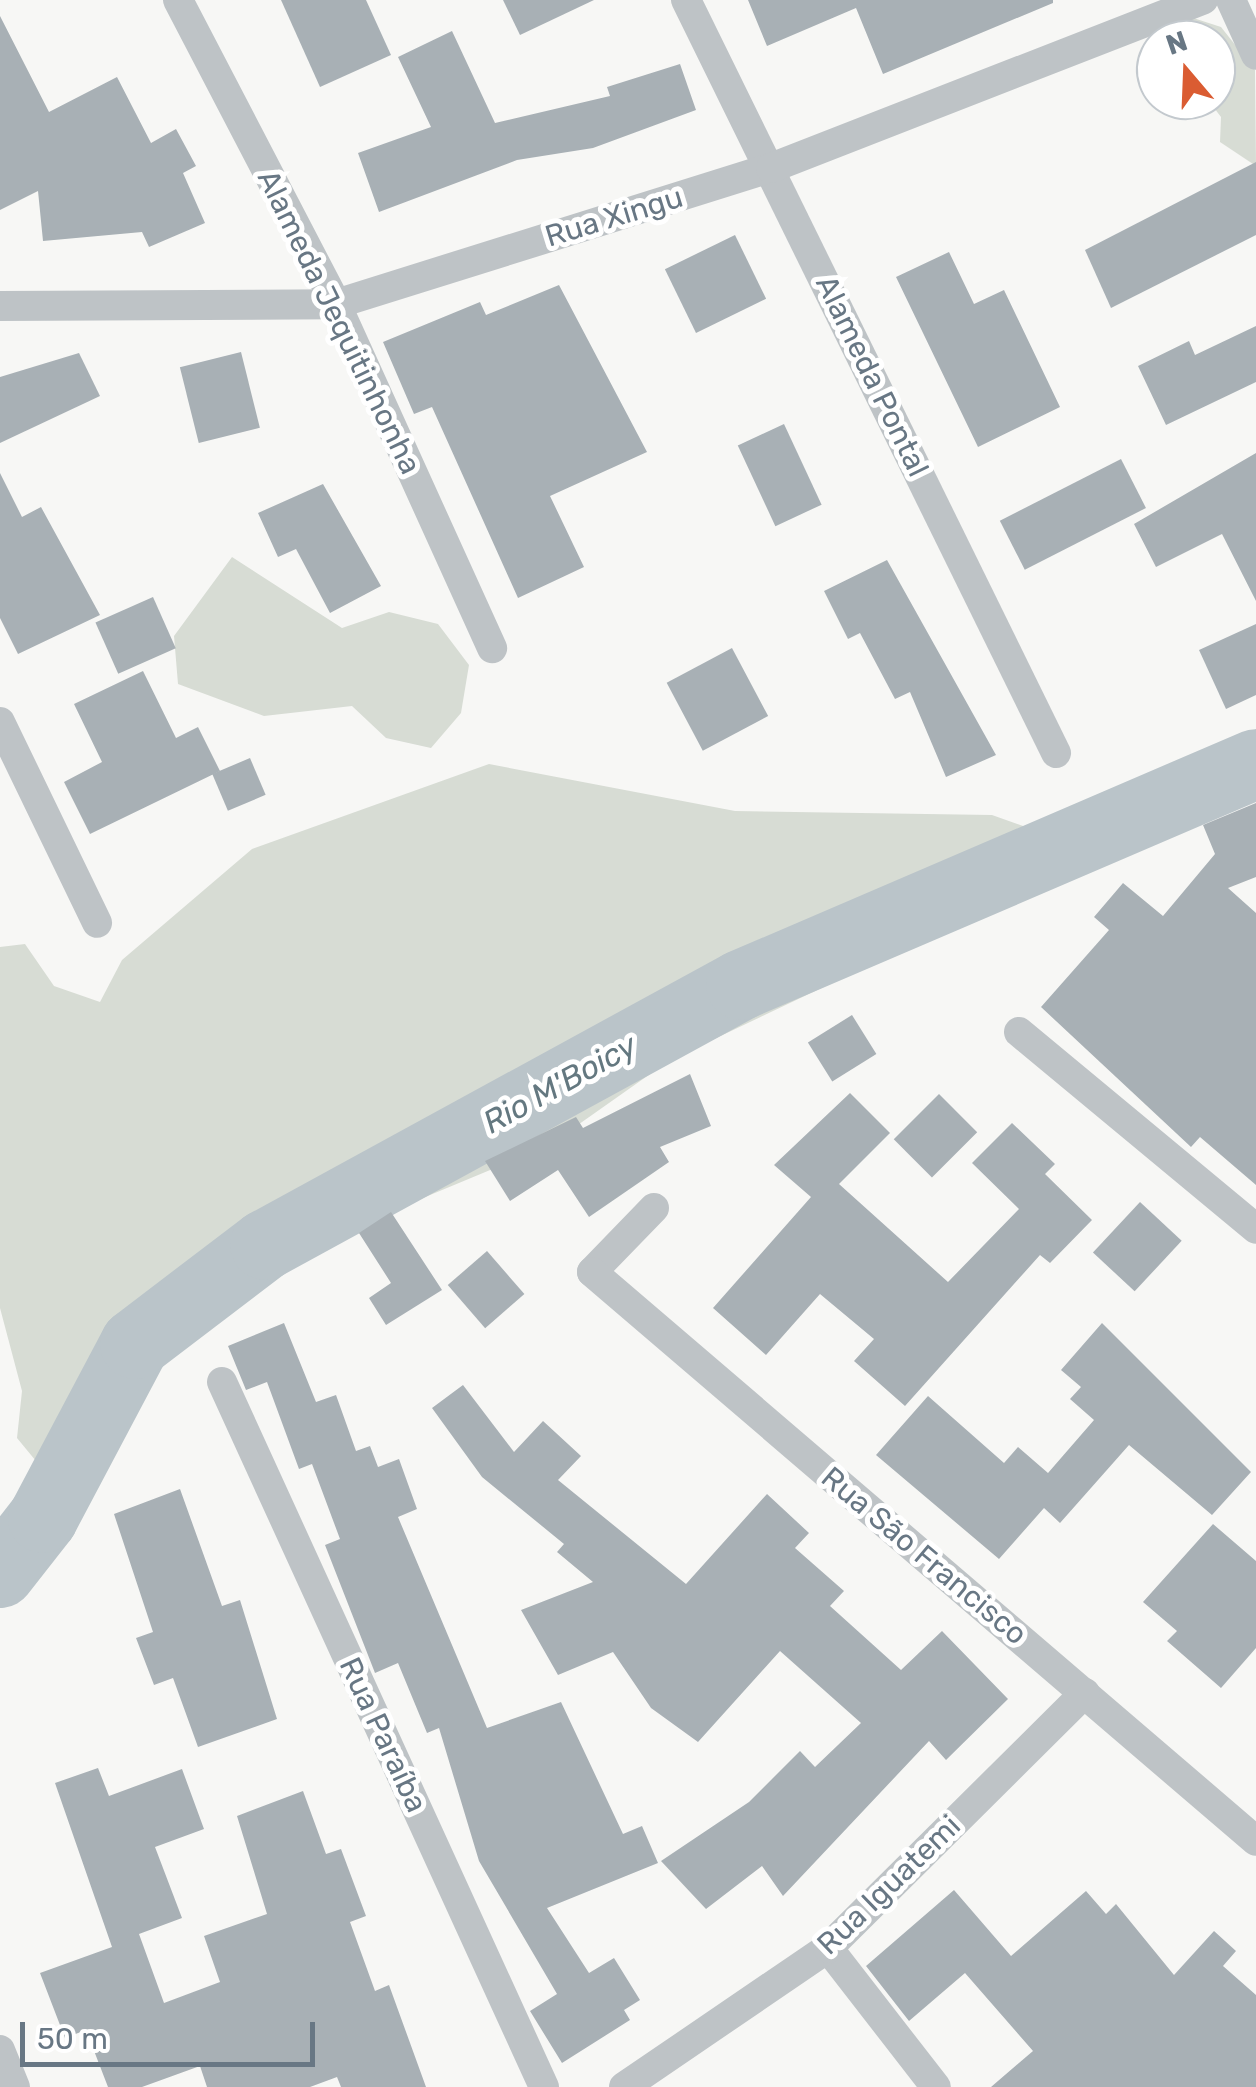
<!DOCTYPE html>
<meta charset="utf-8">
<style>
body{margin:0}
#map{position:relative;width:1256px;height:2087px;overflow:hidden;background:#f7f7f5;font-family:Rubik,sans-serif}
div>[style]{position:absolute}
.green>*{inset:0;background:#d7dcd4}
.river>*{height:70px;margin:-35px;padding:0 35px;transform-origin:35px;border-radius:35px;background:#bac4c9}
.building>*{inset:0;background:#a8b0b5;transform-origin:0 0}
.minor>*{height:30px;margin:-15px;padding:0 15px;transform-origin:15px;border-radius:15px;background:#bec3c6}
span{translate:-50% -50%;white-space:nowrap;text-align:center;line-height:1.15;-webkit-text-stroke:10px #fff;paint-order:stroke}
.street-label{font-size:30px;color:#687784}
.water-label{font-size:32px;color:#647880;font-style:italic}
.north{position:absolute;left:1136px;top:20px;width:100px;height:100px;box-sizing:border-box;background:#fff;border:2px solid #c3c9ce;border-radius:50%;rotate:341deg;font-size:28px;font-weight:700;line-height:40px;text-align:center;color:#687784}
.north::after{content:'';display:block;margin:auto;width:35px;height:45px;background:#da5c32;clip-path:polygon(50% 0,100% 100%,50% 72%,0 100%)}
.scale{position:absolute;left:20px;top:2022px;width:295px;height:45px;box-sizing:border-box;border:5px solid #687784;border-top:0;padding-left:12px;font-size:30px;line-height:35px;white-space:nowrap;color:#687784;-webkit-text-stroke:8px #fff;paint-order:stroke}
</style>
<div id="map">
<div class="green">
<div style="clip-path:polygon(1184px 15px,1221px 27px,1255px 70px,1256px 166px,1220px 142px,1221px 117px,1208px 100px,1216px 100px,1216px 40px,1156px 40px,1156px 66px,1146px 54px,1151px 36px)"></div>
<div style="clip-path:polygon(232px 557px,342px 628px,389px 612px,438px 624px,469px 665px,461px 713px,431px 748px,386px 738px,352px 706px,264px 716px,178px 684px,174px 636px)"></div>
<div style="clip-path:polygon(489px 764px,735px 811px,992px 815px,1040px 832px,1049px 880px,670px 1060px,548px 1146px,238px 1275px,169px 1339px,126px 1425px,45px 1472px,17px 1438px,22px 1391px,0 1308px,0 947px,25px 944px,54px 986px,100px 1002px,122px 960px,252px 849px)"></div>
</div>
<div class="river">
<div style="left:0;top:1573px;width:70px;rotate:-52deg"></div>
<div style="left:43px;top:1518px;width:197px;rotate:-62.1deg"></div>
<div style="left:135px;top:1344px;width:163px;rotate:-37.3deg"></div>
<div style="left:265px;top:1245px;width:542px;rotate:-28.64deg"></div>
<div style="left:741px;top:985px;width:560px;rotate:-23.23deg"></div>
</div>
<div class="building">
<div style="clip-path:polygon(281px 0,366px 0,391px 55px,320px 87px)"></div>
<div style="clip-path:polygon(503px 0,594px 0,520px 35px)"></div>
<div style="clip-path:polygon(748px 0,1053px 0,1053px 3px,883px 74px,856px 8px,767px 46px)"></div>
<div style="clip-path:polygon(0 16px,49px 112px,117px 77px,151px 143px,176px 129px,196px 166px,183px 173px,205px 223px,149px 247px,142px 232px,43px 241px,38px 191px,0 210px)"></div>
<div style="clip-path:polygon(452px 31px,495px 123px,610px 96px,607px 87px,680px 64px,696px 110px,593px 148px,517px 160px,379px 212px,358px 153px,431px 127px,398px 57px)"></div>
<div style="clip-path:polygon(1256px 162px,1256px 235px,1111px 308px,1085px 250px)"></div>
<div style="left:735px;top:235px;width:71px;height:78px;rotate:64deg"></div>
<div style="clip-path:polygon(949px 252px,974px 304px,1004px 290px,1060px 407px,978px 447px,896px 277px)"></div>
<div style="clip-path:polygon(559px 285px,647px 452px,550px 496px,584px 567px,518px 598px,432px 407px,414px 414px,383px 342px,480px 302px,486px 315px)"></div>
<div style="clip-path:polygon(1256px 326px,1256px 382px,1166px 425px,1138px 366px,1189px 341px,1195px 355px)"></div>
<div style="left:241px;top:352px;width:78px;height:63px;rotate:76deg"></div>
<div style="clip-path:polygon(79px 353px,100px 396px,0 443px,0 377px)"></div>
<div style="left:784px;top:424px;width:89px;height:51px;rotate:65deg"></div>
<div style="clip-path:polygon(1256px 453px,1256px 601px,1222px 534px,1156px 567px,1134px 524px)"></div>
<div style="left:1121px;top:459px;width:55px;height:136px;rotate:63deg"></div>
<div style="clip-path:polygon(0 473px,22px 517px,41px 507px,100px 615px,18px 654px,0 618px)"></div>
<div style="clip-path:polygon(323px 484px,381px 586px,330px 613px,296px 549px,278px 557px,258px 513px)"></div>
<div style="clip-path:polygon(887px 560px,996px 755px,946px 777px,910px 692px,895px 699px,860px 633px,848px 639px,824px 591px)"></div>
<div style="left:153px;top:597px;width:56px;height:63px;rotate:66deg"></div>
<div style="clip-path:polygon(1256px 624px,1256px 695px,1226px 709px,1199px 650px)"></div>
<div style="left:732px;top:648px;width:77px;height:74px;rotate:62deg"></div>
<div style="clip-path:polygon(143px 671px,176px 738px,198px 727px,220px 771px,90px 834px,64px 782px,102px 762px,74px 704px)"></div>
<div style="left:250px;top:758px;width:40px;height:41px;rotate:67deg"></div>
<div style="clip-path:polygon(1256px 803px,1256px 877px,1228px 888px,1256px 913px,1256px 1185px,1200px 1137px,1191px 1147px,1041px 1007px,1109px 930px,1094px 917px,1123px 883px,1163px 916px,1215px 854px,1203px 825px)"></div>
<div style="left:852px;top:1015px;width:46px;height:52px;rotate:58deg"></div>
<div style="clip-path:polygon(690px 1074px,711px 1126px,660px 1147px,669px 1162px,589px 1217px,558px 1170px,510px 1201px,485px 1161px,576px 1117px,583px 1128px)"></div>
<div style="clip-path:polygon(850px 1093px,890px 1133px,839px 1184px,948px 1282px,1019px 1209px,972px 1163px,1012px 1123px,1055px 1164px,1045px 1174px,1092px 1220px,1050px 1263px,1040px 1255px,905px 1406px,854px 1361px,874px 1339px,820px 1294px,766px 1355px,713px 1308px,811px 1197px,774px 1165px)"></div>
<div style="left:939px;top:1094px;width:54px;height:64px;rotate:45deg"></div>
<div style="left:1140px;top:1202px;width:57px;height:69px;rotate:43deg"></div>
<div style="clip-path:polygon(391px 1212px,442px 1290px,386px 1325px,369px 1298px,391px 1283px,359px 1233px)"></div>
<div style="left:487px;top:1251px;width:57px;height:52px;rotate:49deg"></div>
<div style="clip-path:polygon(284px 1323px,316px 1402px,336px 1395px,356px 1451px,370px 1446px,378px 1467px,399px 1459px,417px 1509px,398px 1517px,487px 1728px,561px 1702px,623px 1834px,642px 1826px,658px 1863px,547px 1908px,589px 1973px,614px 1958px,640px 2000px,624px 2010px,630px 2020px,562px 2063px,530px 2011px,557px 1994px,479px 1861px,439px 1728px,427px 1733px,398px 1663px,375px 1673px,325px 1545px,340px 1539px,312px 1464px,299px 1469px,267px 1382px,246px 1390px,228px 1346px)"></div>
<div style="clip-path:polygon(1102px 1323px,1251px 1472px,1212px 1515px,1129px 1445px,1060px 1523px,1044px 1508px,999px 1559px,876px 1455px,928px 1396px,1004px 1463px,1018px 1447px,1048px 1473px,1094px 1420px,1070px 1399px,1081px 1387px,1061px 1370px)"></div>
<div style="clip-path:polygon(463px 1385px,514px 1452px,543px 1421px,581px 1456px,558px 1480px,686px 1584px,767px 1494px,809px 1533px,795px 1548px,844px 1591px,830px 1606px,901px 1670px,942px 1631px,1008px 1699px,946px 1760px,929px 1741px,783px 1896px,762px 1866px,706px 1909px,661px 1861px,749px 1802px,800px 1751px,815px 1767px,861px 1723px,780px 1651px,698px 1742px,651px 1708px,613px 1652px,558px 1675px,521px 1610px,593px 1582px,557px 1552px,564px 1544px,482px 1477px,432px 1408px)"></div>
<div style="clip-path:polygon(180px 1489px,222px 1606px,240px 1600px,277px 1719px,198px 1747px,173px 1678px,154px 1685px,136px 1638px,153px 1632px,114px 1514px)"></div>
<div style="clip-path:polygon(1213px 1524px,1256px 1561px,1256px 1648px,1221px 1688px,1167px 1641px,1177px 1631px,1143px 1602px)"></div>
<div style="clip-path:polygon(98px 1768px,109px 1796px,182px 1769px,204px 1829px,155px 1847px,182px 1918px,139px 1934px,164px 2003px,220px 1982px,204px 1936px,267px 1914px,237px 1816px,303px 1791px,326px 1854px,341px 1849px,366px 1916px,350px 1922px,375px 1991px,389px 1985px,426px 2087px,341px 2087px,337px 2077px,310px 2087px,207px 2087px,200px 2066px,142px 2087px,108px 2087px,86px 2030px,65px 2038px,40px 1973px,112px 1947px,55px 1783px)"></div>
<div style="clip-path:polygon(954px 1890px,1011px 1956px,1086px 1891px,1106px 1914px,1116px 1904px,1174px 1975px,1214px 1931px,1236px 1951px,1223px 1966px,1256px 1995px,1256px 2087px,991px 2087px,1033px 2051px,965px 1973px,909px 2021px,866px 1966px)"></div>
</div>
<div class="minor">
<div style="left:178px;top:0;width:343px;rotate:62.5deg"></div>
<div style="left:336px;top:304px;width:378px;rotate:65.6deg"></div>
<div style="left:686px;top:0;width:839px;rotate:63.83deg"></div>
<div style="left:1231px;top:0;width:60px;rotate:65.6deg"></div>
<div style="left:0;top:306px;width:336px;rotate:-0.3deg"></div>
<div style="left:336px;top:304px;width:456px;rotate:-17.4deg"></div>
<div style="left:771px;top:168px;width:464px;rotate:-21.3deg"></div>
<div style="left:0;top:722px;width:223px;rotate:64.2deg"></div>
<div style="left:1019px;top:1032px;width:308px;rotate:39.7deg"></div>
<div style="left:654px;top:1208px;width:89px;rotate:134.1deg"></div>
<div style="left:592px;top:1272px;width:874px;rotate:40.59deg"></div>
<div style="left:222px;top:1382px;width:775px;rotate:65.45deg"></div>
<div style="left:828px;top:1948px;width:176px;rotate:52.2deg"></div>
<div style="left:0;top:2050px;width:40px;rotate:68deg"></div>
<div style="left:624px;top:2087px;width:247px;rotate:-34.3deg"></div>
<div style="left:828px;top:1948px;width:362px;rotate:-44.8deg"></div>
</div>
<div class="street-label">
<span style="left:614px;top:217px;rotate:-17deg">Rua Xingu</span>
<span style="left:339px;top:322px;rotate:64deg">Alameda Jequitinhonha</span>
<span style="left:872px;top:376px;rotate:64deg">Alameda Pontal</span>
<span style="left:924px;top:1556px;rotate:40deg">Rua São Francisco</span>
<span style="left:383px;top:1735px;rotate:65deg">Rua Paraíba</span>
<span style="left:889px;top:1885px;rotate:-44deg">Rua Iguatemi</span>
</div>
<div class="water-label">
<span style="left:560px;top:1084px;rotate:-29deg">Rio M'Boicy</span>
</div>
<div class="north">N</div>
<div class="scale">50 m</div>
</div>
